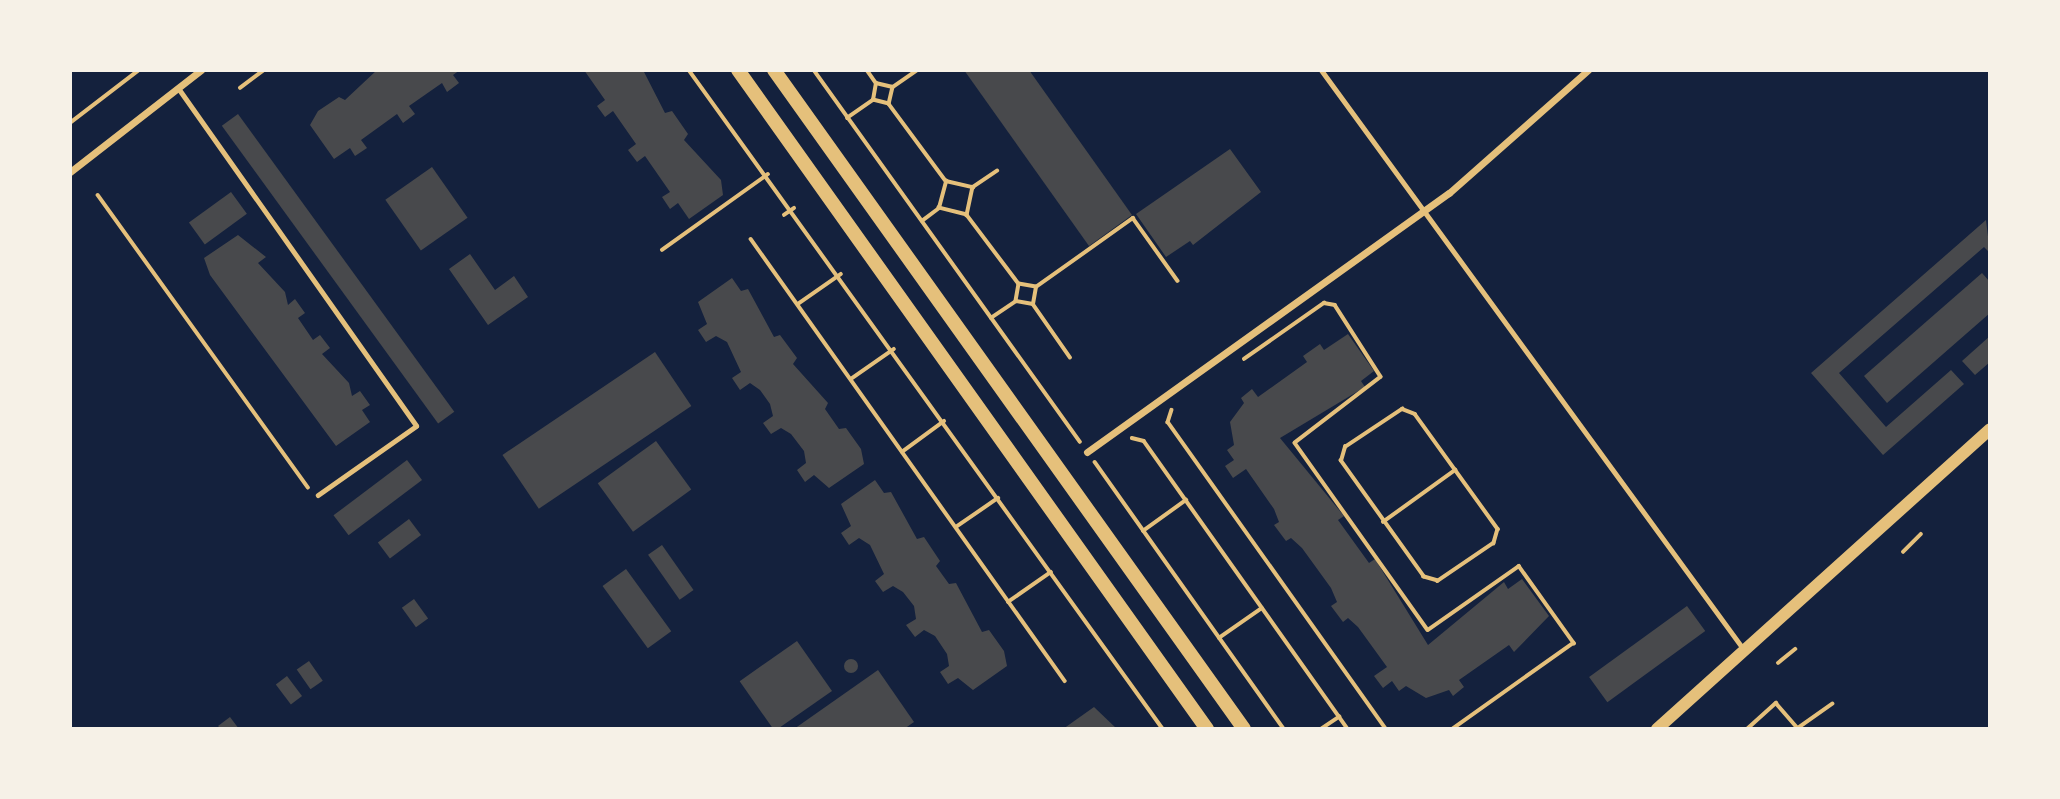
<!DOCTYPE html>
<style>
body{margin:0}
#map{position:relative;width:2060px;height:799px;overflow:hidden;background:#14213d;font-family:Georgia,serif}
div>[style]{position:absolute}
.building>*{inset:0;background:#48494c;transform-origin:0 0}
.round{border-radius:50%}
.path>*{height:3.5px;margin:-1.75px;padding:0 1.75px;transform-origin:1.75px;border-radius:1.75px;background:#e5c07b}
.service>*{height:5px;margin:-2.5px;padding:0 2.5px;transform-origin:2.5px;border-radius:2.5px;background:#e5c07b}
.minor>*{height:7px;margin:-3.5px;padding:0 3.5px;transform-origin:3.5px;border-radius:3.5px;background:#e5c07b}
.tertiary>*{height:12px;margin:-6px;padding:0 6px;transform-origin:6px;border-radius:6px;background:#e5c07b}
.secondary>*{height:14px;margin:-7px;padding:0 7px;transform-origin:7px;border-radius:7px;background:#e5c07b}
span{translate:-50% -50%;white-space:nowrap;text-align:center;line-height:1.15;-webkit-text-stroke:7px #f6f1e7;paint-order:stroke}
.frame{position:absolute;inset:0;border:72px solid #f6f1e7;pointer-events:none}
</style>
<div id="map">
<div class="building">
<div style="clip-path:polygon(377px 70px,460px 70px,453px 75px,459px 83px,447px 92px,442px 83px,409px 106px,415px 114px,403px 123px,397px 114px,361px 140px,367px 148px,355px 156px,350px 148px,334px 159px,310px 125px,318px 111px,339px 97px,345px 100px)"></div>
<div style="clip-path:polygon(584px 70px,643px 70px,665px 113px,672px 111px,688px 134px,684px 140px,721px 180px,723px 195px,689px 219px,678px 203px,670px 209px,662px 197px,670px 192px,645px 156px,637px 162px,628px 150px,636px 144px,613px 111px,605px 117px,597px 106px,605px 100px)"></div>
<div style="clip-path:polygon(964px 70px,1029px 70px,1132px 215px,1089px 246px)"></div>
<div style="left:238px;top:114px;width:368px;height:20px;rotate:54deg"></div>
<div style="clip-path:polygon(1230px 149px,1261px 192px,1193px 245px,1190px 241px,1166px 257px,1136px 214px)"></div>
<div style="left:432px;top:167px;width:62px;height:57px;rotate:55deg"></div>
<div style="left:231px;top:192px;width:27px;height:52px;rotate:54deg"></div>
<div style="clip-path:polygon(1986px 220px,1990px 253px,1984px 247px,1839px 373px,1886px 427px,1951px 370px,1964px 384px,1883px 455px,1811px 373px)"></div>
<div style="clip-path:polygon(238px 235px,266px 257px,258px 263px,285px 292px,288px 305px,295px 299px,305px 313px,298px 318px,313px 340px,320px 335px,330px 348px,322px 354px,349px 383px,352px 396px,360px 391px,370px 405px,362px 410px,370px 422px,336px 446px,210px 275px,204px 258px)"></div>
<div style="clip-path:polygon(470px 254px,495px 290px,514px 276px,528px 297px,488px 325px,449px 269px)"></div>
<div style="clip-path:polygon(1982px 273px,1990px 282px,1990px 313px,1887px 403px,1864px 376px)"></div>
<div style="clip-path:polygon(732px 278px,741px 291px,748px 289px,774px 337px,780px 335px,797px 358px,793px 364px,828px 403px,825px 409px,839px 429px,846px 428px,861px 449px,864px 464px,829px 488px,814px 475px,805px 482px,797px 470px,806px 463px,804px 451px,791px 434px,781px 428px,771px 434px,763px 423px,773px 416px,770px 404px,760px 390px,750px 383px,740px 390px,732px 378px,741px 372px,727px 342px,716px 336px,706px 342px,698px 330px,707px 324px,698px 302px)"></div>
<div style="clip-path:polygon(1348px 334px,1374px 371px,1361px 381px,1365px 387px,1280px 438px,1344px 516px,1338px 520px,1369px 563px,1375px 559px,1428px 645px,1504px 582px,1508px 589px,1522px 579px,1549px 616px,1514px 652px,1509px 645px,1459px 680px,1464px 687px,1453px 696px,1449px 690px,1426px 698px,1406px 686px,1399px 691px,1392px 681px,1383px 688px,1374px 676px,1387px 667px,1358px 627px,1348px 618px,1343px 622px,1331px 606px,1337px 602px,1331px 588px,1302px 548px,1291px 538px,1286px 541px,1274px 525px,1279px 522px,1274px 509px,1246px 469px,1233px 478px,1225px 466px,1234px 460px,1227px 450px,1234px 445px,1230px 422px,1244px 403px,1241px 398px,1252px 389px,1258px 397px,1307px 362px,1303px 356px,1320px 344px,1324px 350px)"></div>
<div style="clip-path:polygon(1990px 336px,1990px 362px,1975px 375px,1962px 361px)"></div>
<div style="left:655px;top:352px;width:65px;height:184px;rotate:56deg"></div>
<div style="left:656px;top:441px;width:60px;height:72px;rotate:54deg"></div>
<div style="left:407px;top:460px;width:25px;height:92px;rotate:53deg"></div>
<div style="clip-path:polygon(875px 480px,884px 493px,891px 492px,917px 539px,924px 537px,940px 561px,936px 566px,949px 584px,956px 583px,982px 632px,989px 630px,1004px 651px,1007px 666px,973px 690px,958px 678px,948px 684px,940px 672px,949px 666px,947px 654px,935px 636px,924px 630px,915px 637px,906px 625px,916px 619px,914px 606px,903px 592px,893px 586px,883px 592px,875px 581px,884px 574px,870px 545px,859px 538px,849px 545px,841px 533px,851px 526px,841px 504px)"></div>
<div style="left:409px;top:519px;width:20px;height:39px;rotate:53deg"></div>
<div style="left:662px;top:545px;width:55px;height:17px;rotate:55deg"></div>
<div style="left:626px;top:569px;width:77px;height:29px;rotate:54deg"></div>
<div style="left:414px;top:599px;width:24px;height:15px;rotate:54deg"></div>
<div style="left:1687px;top:606px;width:31px;height:121px;rotate:54deg"></div>
<div style="left:797px;top:641px;width:61px;height:70px;rotate:55deg"></div>
<div class="round" style="left:844px;top:659px;width:14px;height:14px"></div>
<div style="left:309px;top:661px;width:24px;height:15px;rotate:55deg"></div>
<div style="clip-path:polygon(878px 670px,914px 722px,904px 729px,794px 729px)"></div>
<div style="left:287px;top:676px;width:25px;height:14px;rotate:53deg"></div>
<div style="clip-path:polygon(1094px 707px,1117px 729px,1063px 729px)"></div>
<div style="clip-path:polygon(230px 717px,239px 729px,221px 729px,218px 726px)"></div>
</div>
<div class="path">
<div style="left:689px;top:70px;width:812px;rotate:54.27deg"></div>
<div style="left:814px;top:70px;width:457px;rotate:54.4deg"></div>
<div style="left:867px;top:70px;width:16px;rotate:55deg"></div>
<div style="left:893px;top:87px;width:29px;rotate:-35deg"></div>
<div style="left:240px;top:88px;width:30px;rotate:-37deg"></div>
<div style="left:889px;top:104px;width:96px;rotate:53.5deg"></div>
<div style="left:847px;top:118px;width:32px;rotate:-35deg"></div>
<div style="left:873px;top:100px;width:17px;rotate:-80deg"></div>
<div style="left:876px;top:83px;width:17px;rotate:13deg"></div>
<div style="left:893px;top:87px;width:17px;rotate:103deg"></div>
<div style="left:889px;top:104px;width:16px;rotate:-166deg"></div>
<div style="left:70px;top:123px;width:87px;rotate:-37.5deg"></div>
<div style="left:973px;top:187px;width:29px;rotate:-34deg"></div>
<div style="left:98px;top:195px;width:360px;rotate:54.3deg"></div>
<div style="left:784px;top:215px;width:12px;rotate:-35deg"></div>
<div style="left:967px;top:215px;width:86px;rotate:53deg"></div>
<div style="left:922px;top:221px;width:21px;rotate:-37deg"></div>
<div style="left:939px;top:208px;width:28px;rotate:-75deg"></div>
<div style="left:946px;top:181px;width:28px;rotate:13deg"></div>
<div style="left:973px;top:187px;width:29px;rotate:102deg"></div>
<div style="left:967px;top:215px;width:29px;rotate:-166deg"></div>
<div style="left:751px;top:239px;width:542px;rotate:54.61deg"></div>
<div style="left:662px;top:250px;width:130px;rotate:-35.6deg"></div>
<div style="left:1036px;top:287px;width:119px;rotate:-35.4deg"></div>
<div style="left:1133px;top:218px;width:77px;rotate:54.5deg"></div>
<div style="left:798px;top:304px;width:52px;rotate:-34.9deg"></div>
<div style="left:1033px;top:304px;width:65px;rotate:55.1deg"></div>
<div style="left:991px;top:318px;width:30px;rotate:-34deg"></div>
<div style="left:1016px;top:301px;width:17px;rotate:10deg"></div>
<div style="left:1033px;top:304px;width:17px;rotate:-80deg"></div>
<div style="left:1036px;top:287px;width:17px;rotate:-170deg"></div>
<div style="left:1019px;top:284px;width:17px;rotate:100deg"></div>
<div style="left:1244px;top:359px;width:98px;rotate:-35deg"></div>
<div style="left:1324px;top:303px;width:11px;rotate:10deg"></div>
<div style="left:1335px;top:305px;width:85px;rotate:57.4deg"></div>
<div style="left:1381px;top:377px;width:108px;rotate:142.5deg"></div>
<div style="left:1295px;top:443px;width:229px;rotate:54.6deg"></div>
<div style="left:1428px;top:630px;width:111px;rotate:-35.1deg"></div>
<div style="left:1519px;top:566px;width:95px;rotate:54.5deg"></div>
<div style="left:1574px;top:643px;width:148px;rotate:144.6deg"></div>
<div style="left:851px;top:379px;width:52px;rotate:-34.9deg"></div>
<div style="left:1402px;top:409px;width:14px;rotate:21deg"></div>
<div style="left:1415px;top:414px;width:142px;rotate:54.2deg"></div>
<div style="left:1498px;top:529px;width:15px;rotate:106deg"></div>
<div style="left:1494px;top:543px;width:68px;rotate:145.8deg"></div>
<div style="left:1438px;top:581px;width:15px;rotate:-164deg"></div>
<div style="left:1424px;top:577px;width:143px;rotate:-125.6deg"></div>
<div style="left:1341px;top:461px;width:15px;rotate:-74deg"></div>
<div style="left:1345px;top:447px;width:69px;rotate:-33.7deg"></div>
<div style="left:1172px;top:410px;width:13px;rotate:108deg"></div>
<div style="left:1168px;top:422px;width:377px;rotate:54.6deg"></div>
<div style="left:1132px;top:438px;width:12px;rotate:14deg"></div>
<div style="left:1144px;top:441px;width:353px;rotate:54.7deg"></div>
<div style="left:902px;top:452px;width:52px;rotate:-36.4deg"></div>
<div style="left:1095px;top:462px;width:327px;rotate:54.7deg"></div>
<div style="left:1383px;top:522px;width:89px;rotate:-35.8deg"></div>
<div style="left:956px;top:527px;width:51px;rotate:-34.6deg"></div>
<div style="left:1143px;top:531px;width:53px;rotate:-35.8deg"></div>
<div style="left:1903px;top:552px;width:25px;rotate:-45deg"></div>
<div style="left:1008px;top:602px;width:52px;rotate:-34.9deg"></div>
<div style="left:1219px;top:638px;width:52px;rotate:-34.9deg"></div>
<div style="left:1778px;top:663px;width:22px;rotate:-39deg"></div>
<div style="left:1798px;top:728px;width:42px;rotate:-35.2deg"></div>
<div style="left:1321px;top:729px;width:22px;rotate:-34deg"></div>
<div style="left:1747px;top:729px;width:39px;rotate:-42deg"></div>
<div style="left:1776px;top:703px;width:35px;rotate:49deg"></div>
</div>
<div class="service">
<div style="left:1321px;top:70px;width:718px;rotate:53.9deg"></div>
<div style="left:178px;top:88px;width:413px;rotate:54.8deg"></div>
<div style="left:416px;top:426px;width:120px;rotate:144.9deg"></div>
</div>
<div class="minor">
<div style="left:70px;top:172px;width:166px;rotate:-37.9deg"></div>
<div style="left:1087px;top:452px;width:445px;rotate:-35.6deg"></div>
<div style="left:1449px;top:193px;width:186px;rotate:-41.5deg"></div>
</div>
<div class="tertiary">
<div style="left:1657px;top:729px;width:448px;rotate:-42deg"></div>
</div>
<div class="secondary">
<div style="left:738px;top:70px;width:809px;rotate:54.56deg"></div>
<div style="left:774px;top:70px;width:809px;rotate:54.5deg"></div>
</div>
<div class="frame"></div>
</div>
